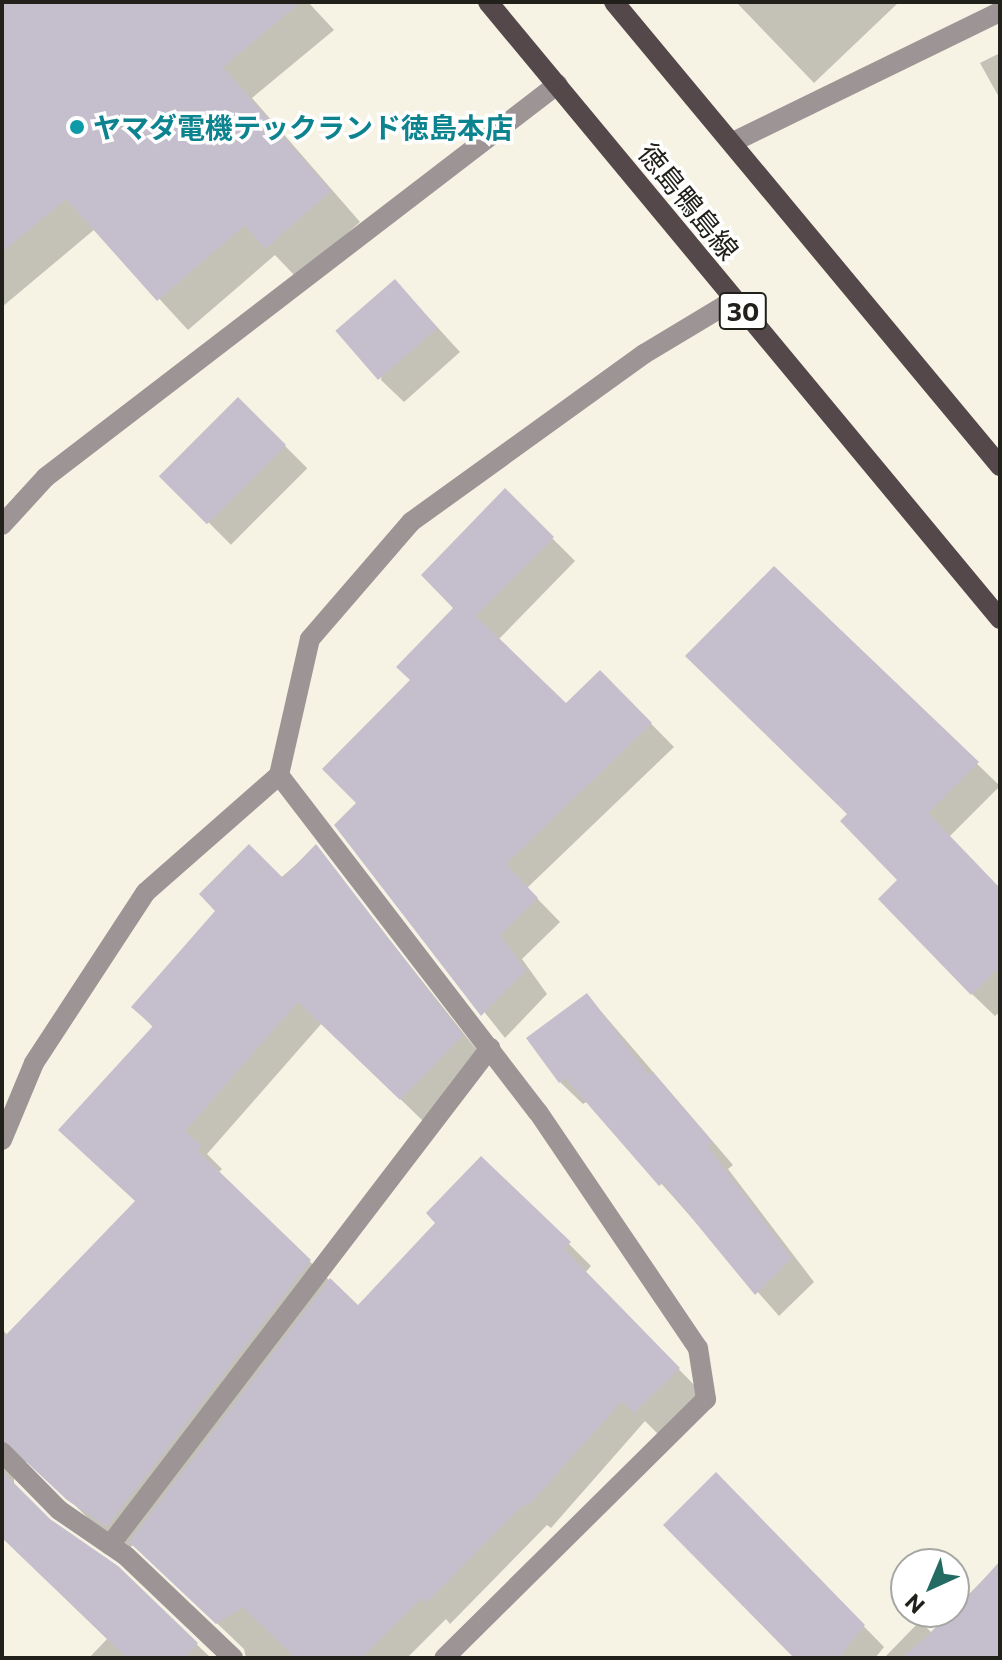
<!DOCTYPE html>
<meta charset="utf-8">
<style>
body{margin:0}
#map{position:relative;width:1002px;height:1660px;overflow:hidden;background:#f6f3e4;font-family:Commissioner,"Noto Sans JP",sans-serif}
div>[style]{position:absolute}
.shadow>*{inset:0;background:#0003;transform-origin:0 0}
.building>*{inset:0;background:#c5bfcd;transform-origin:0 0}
.lane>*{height:20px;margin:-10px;padding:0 10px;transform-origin:10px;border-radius:10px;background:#9c9495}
.street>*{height:20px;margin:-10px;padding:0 10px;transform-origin:10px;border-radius:10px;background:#9c9495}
.primary>*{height:20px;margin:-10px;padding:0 10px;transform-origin:10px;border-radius:10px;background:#55484a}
.dots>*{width:22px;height:22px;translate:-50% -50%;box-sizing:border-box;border:4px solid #fff;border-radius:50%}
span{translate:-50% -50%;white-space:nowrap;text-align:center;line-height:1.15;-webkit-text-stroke:7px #fff;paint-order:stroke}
.shield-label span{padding:2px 6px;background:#fff;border:2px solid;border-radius:6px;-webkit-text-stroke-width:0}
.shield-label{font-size:26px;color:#21201b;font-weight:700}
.culture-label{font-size:28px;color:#0d838f;font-weight:700}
.left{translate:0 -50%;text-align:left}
.street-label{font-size:28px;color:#21201b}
.frame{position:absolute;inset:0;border:4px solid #21201b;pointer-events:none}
.north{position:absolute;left:890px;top:1548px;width:80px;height:80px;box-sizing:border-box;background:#fff;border:2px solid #a6a6a4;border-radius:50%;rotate:224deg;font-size:22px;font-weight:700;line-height:32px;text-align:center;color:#21201b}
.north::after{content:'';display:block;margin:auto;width:28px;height:36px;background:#246c63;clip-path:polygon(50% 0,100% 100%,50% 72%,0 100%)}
</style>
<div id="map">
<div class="shadow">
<div style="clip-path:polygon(2px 2px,308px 2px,334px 30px,252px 98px,360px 222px,297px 278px,275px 255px,188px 330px,95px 229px,2px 307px)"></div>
<div style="clip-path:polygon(736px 2px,899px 2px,814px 83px)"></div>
<div style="clip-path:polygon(1000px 53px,1000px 99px,980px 63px)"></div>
<div style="clip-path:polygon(395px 281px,460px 352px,404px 402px,381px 380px)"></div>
<div style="left:238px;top:399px;width:98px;height:108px;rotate:45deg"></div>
<div style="clip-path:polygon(505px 491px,575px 561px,498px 640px,566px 705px,600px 672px,674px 747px,527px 888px,560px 922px,522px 959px,547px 994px,505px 1038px,337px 826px,359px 803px,413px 680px,456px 608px)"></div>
<div style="clip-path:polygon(774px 568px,1000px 786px,949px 837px,1000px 890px,1000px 1012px,995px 1016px,972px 994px,900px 880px,850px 815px)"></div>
<div style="clip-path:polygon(316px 847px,484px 1059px,423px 1121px,322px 1023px,207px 1154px,222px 1169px,218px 1173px,358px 1308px,569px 1244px,591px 1266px,585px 1273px,701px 1392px,658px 1434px,645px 1421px,551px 1528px,547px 1525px,450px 1624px,446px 1619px,407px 1658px,246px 1658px,244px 1649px,134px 1544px,130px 1548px,92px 1522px,30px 1461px,14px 1465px,14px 1485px,50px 1522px,117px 1568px,211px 1658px,89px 1658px,107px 1639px,2px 1537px,2px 1329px,8px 1336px,137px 1202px,154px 1028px,133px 1007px)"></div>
<div style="clip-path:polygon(587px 995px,733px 1165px,728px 1169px,814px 1282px,779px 1316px,588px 1101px,583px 1104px,560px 1082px)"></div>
<div style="clip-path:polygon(716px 1475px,884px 1647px,875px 1658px,797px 1658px)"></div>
<div style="clip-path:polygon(1000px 1563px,1000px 1658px,886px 1656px,920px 1621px,931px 1632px)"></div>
</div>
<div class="building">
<div style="clip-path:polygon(2px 2px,301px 2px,223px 67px,331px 191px,265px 249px,245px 225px,157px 301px,66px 199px,2px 252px)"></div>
<div style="left:395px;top:279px;width:65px;height:79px;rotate:49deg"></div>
<div style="left:238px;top:397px;width:68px;height:112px;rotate:45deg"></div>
<div style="clip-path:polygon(505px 488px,554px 537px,476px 616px,566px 703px,600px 670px,652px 723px,506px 864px,538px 898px,500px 935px,526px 970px,481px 1016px,334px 825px,356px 803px,322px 769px,410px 680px,396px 667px,453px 608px,421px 575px)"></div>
<div style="clip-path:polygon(774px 566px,979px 762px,928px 813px,1000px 888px,1000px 967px,971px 995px,878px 899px,897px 880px,840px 821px,847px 814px,685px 656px)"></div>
<div style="clip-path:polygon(249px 844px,283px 878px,316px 844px,463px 1035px,400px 1100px,298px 1002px,185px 1131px,201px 1146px,197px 1150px,311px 1260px,107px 1527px,67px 1500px,2px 1439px,2px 1339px,135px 1201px,58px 1130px,153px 1026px,131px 1007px,215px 911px,199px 894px)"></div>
<div style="clip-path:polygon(587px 993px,649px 1075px,653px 1072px,712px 1141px,707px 1146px,792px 1258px,755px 1295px,663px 1183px,659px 1186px,565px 1078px,559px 1083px,526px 1038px)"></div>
<div style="clip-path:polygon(481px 1156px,571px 1242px,564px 1249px,680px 1368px,634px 1413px,622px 1401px,527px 1507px,524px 1504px,426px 1603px,422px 1598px,362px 1658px,295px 1658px,243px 1607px,216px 1624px,129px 1542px,330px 1278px,358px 1305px,435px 1223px,426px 1213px)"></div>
<div style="clip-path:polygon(2px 1471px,50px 1519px,118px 1566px,198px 1643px,185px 1658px,127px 1658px,2px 1538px)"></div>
<div style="clip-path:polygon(716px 1472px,865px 1625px,839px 1658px,794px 1658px,663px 1525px)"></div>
<div style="clip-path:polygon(1000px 1561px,1000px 1658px,902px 1658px,954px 1612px)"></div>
</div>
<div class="lane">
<div style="left:2px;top:525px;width:65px;rotate:-47.5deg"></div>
<div style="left:46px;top:477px;width:645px;rotate:-37.51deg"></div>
</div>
<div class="street">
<div style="left:733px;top:142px;width:297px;rotate:-26deg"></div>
<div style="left:279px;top:775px;width:425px;rotate:52.5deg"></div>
<div style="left:538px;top:1112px;width:285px;rotate:55.9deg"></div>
<div style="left:698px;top:1348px;width:52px;rotate:81.1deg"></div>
<div style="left:706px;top:1399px;width:368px;rotate:135.3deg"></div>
<div style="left:2px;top:1140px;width:83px;rotate:-67.4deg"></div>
<div style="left:34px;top:1063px;width:204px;rotate:-56.8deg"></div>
<div style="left:146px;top:892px;width:177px;rotate:-41.3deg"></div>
<div style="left:279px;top:775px;width:139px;rotate:-77.2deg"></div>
<div style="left:310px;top:639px;width:155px;rotate:-49.2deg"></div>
<div style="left:411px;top:522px;width:287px;rotate:-35.8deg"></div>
<div style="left:644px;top:354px;width:105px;rotate:-31deg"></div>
<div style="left:2px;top:1452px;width:81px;rotate:45.5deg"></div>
<div style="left:59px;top:1510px;width:81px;rotate:34.5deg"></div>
<div style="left:126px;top:1556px;width:148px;rotate:43.6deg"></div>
<div style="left:110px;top:1545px;width:626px;rotate:-52.6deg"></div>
</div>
<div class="primary">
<div style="left:488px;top:2px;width:802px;rotate:50.31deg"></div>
<div style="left:614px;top:2px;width:604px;rotate:50.24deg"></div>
</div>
<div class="dots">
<div style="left:77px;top:127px;background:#0f9aa8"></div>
</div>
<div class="shield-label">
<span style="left:743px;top:311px">30</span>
</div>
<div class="culture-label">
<span class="left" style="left:93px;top:127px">ヤマダ電機テックランド徳島本店</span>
</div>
<div class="street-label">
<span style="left:689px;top:201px;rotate:51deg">徳島鴨島線</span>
</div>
<div class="frame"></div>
<div class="north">N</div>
</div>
